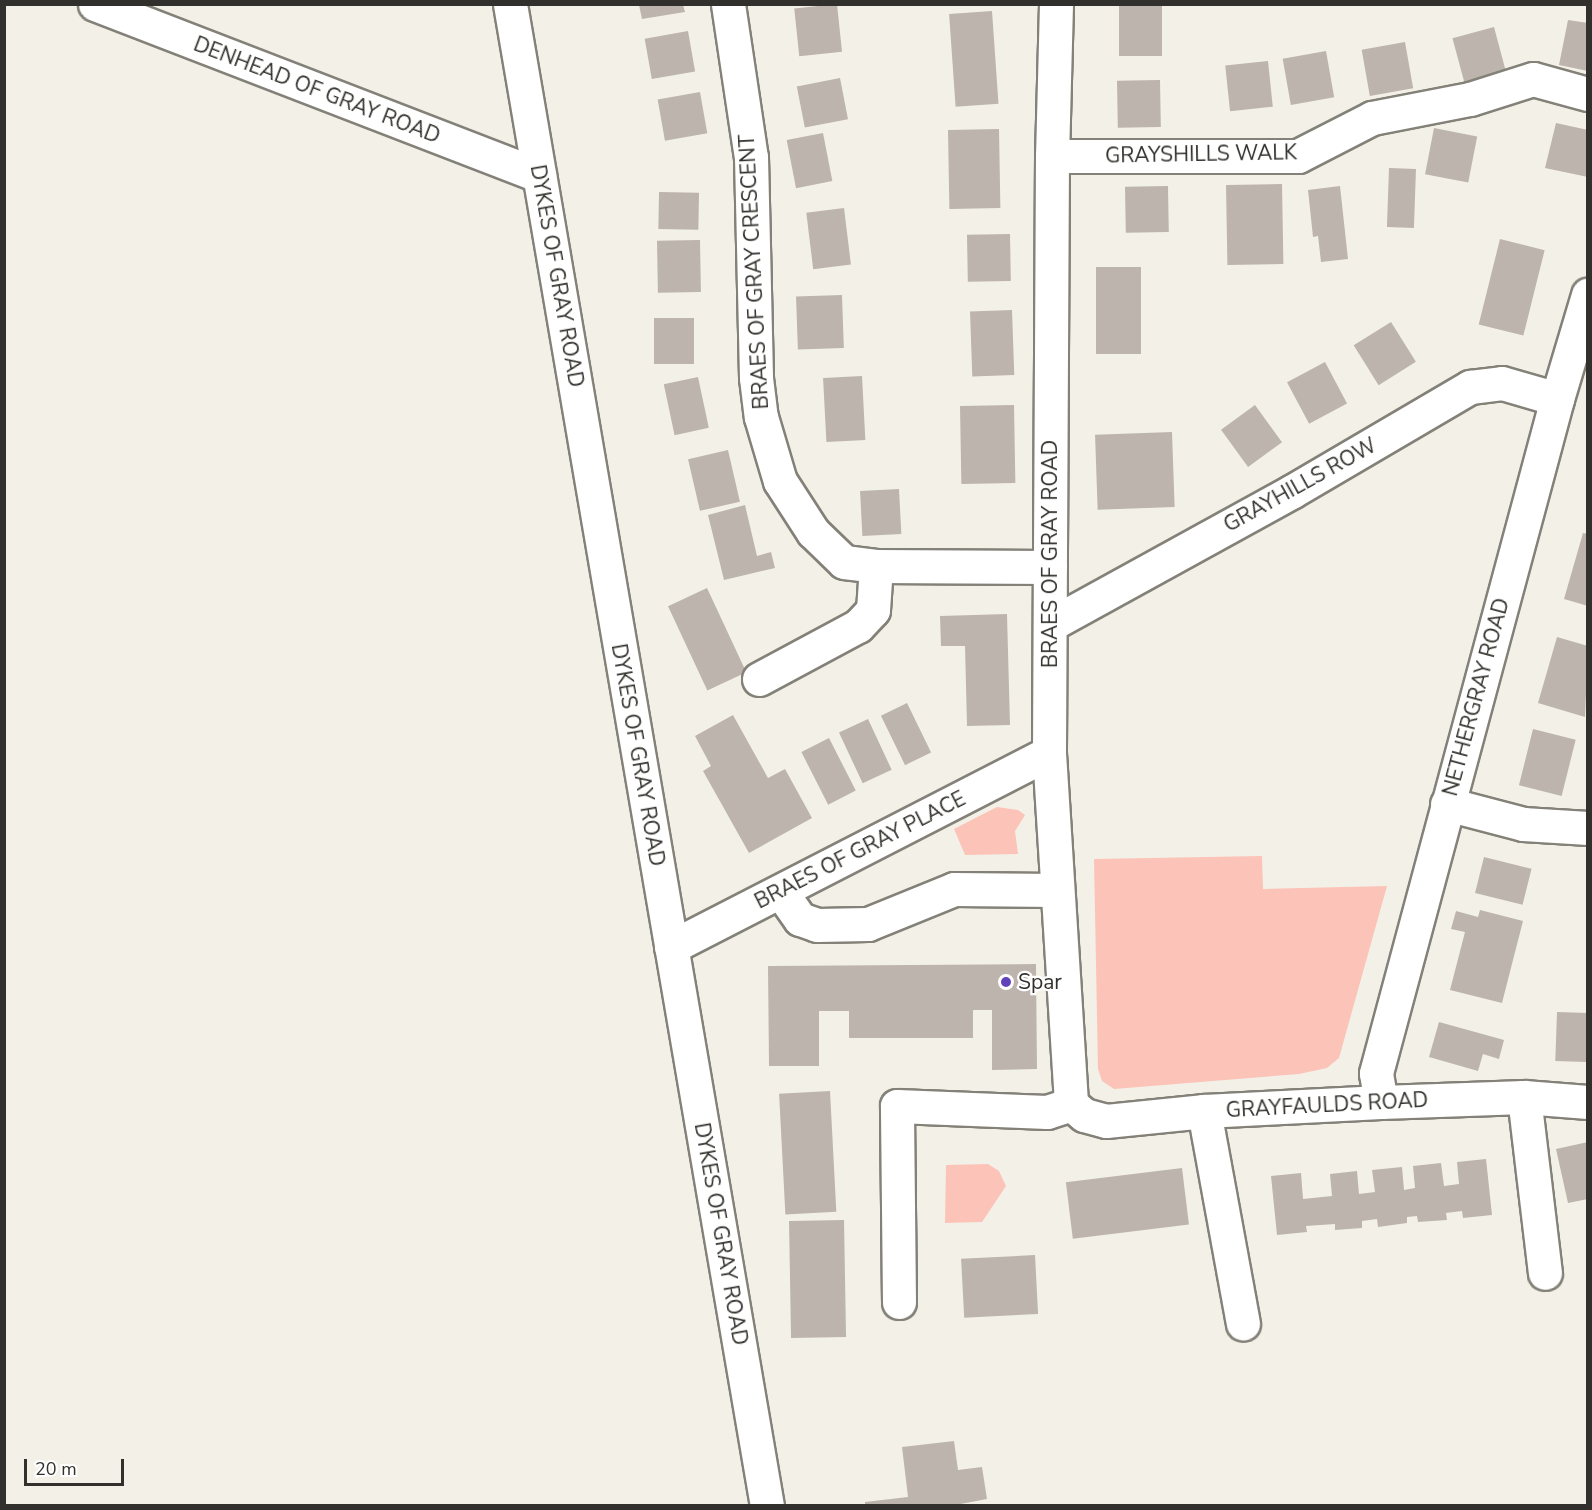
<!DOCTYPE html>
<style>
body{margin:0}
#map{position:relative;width:1592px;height:1510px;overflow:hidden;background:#f3f1e7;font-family:"Nunito Sans",sans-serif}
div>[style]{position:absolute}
.green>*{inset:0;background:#fcc3b8}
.building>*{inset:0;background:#bcb4ad;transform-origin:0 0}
.roads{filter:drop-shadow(2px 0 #838178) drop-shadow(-2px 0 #838178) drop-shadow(0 2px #838178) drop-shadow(0 -2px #838178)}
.minor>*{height:33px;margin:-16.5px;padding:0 16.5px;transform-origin:16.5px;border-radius:16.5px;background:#fff}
.dots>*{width:16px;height:16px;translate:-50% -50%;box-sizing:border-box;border:3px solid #fff;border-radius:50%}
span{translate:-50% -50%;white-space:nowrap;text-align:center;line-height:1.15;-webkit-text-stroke:4.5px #fff;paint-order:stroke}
.street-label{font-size:21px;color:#31302c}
.poi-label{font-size:21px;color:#31302c}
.left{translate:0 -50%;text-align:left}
.frame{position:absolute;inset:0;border:6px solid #31302c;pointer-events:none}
.scale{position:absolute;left:24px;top:1459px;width:100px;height:27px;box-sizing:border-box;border:3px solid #31302c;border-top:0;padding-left:8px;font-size:18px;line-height:21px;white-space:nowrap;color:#31302c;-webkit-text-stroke:4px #fff;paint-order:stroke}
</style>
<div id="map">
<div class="green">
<div style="clip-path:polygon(997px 807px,1018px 810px,1025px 815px,1015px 831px,1018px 854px,965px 855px,954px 829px)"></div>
<div style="clip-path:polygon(1262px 856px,1263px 889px,1387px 886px,1339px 1058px,1327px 1068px,1299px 1074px,1114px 1089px,1102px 1081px,1098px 1069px,1094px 859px)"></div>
<div style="clip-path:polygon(988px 1164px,999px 1171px,1006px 1186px,982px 1222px,945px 1223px,946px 1165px)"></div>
</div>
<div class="building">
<div style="left:837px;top:4px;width:48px;height:43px;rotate:84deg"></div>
<div style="left:1119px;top:4px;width:43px;height:52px"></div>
<div style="clip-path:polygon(639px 5px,683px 5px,685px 12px,642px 19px)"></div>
<div style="left:992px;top:11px;width:93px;height:43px;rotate:86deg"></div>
<div style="clip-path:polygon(1568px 20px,1588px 23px,1588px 71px,1559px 65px)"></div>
<div style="left:1494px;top:27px;width:46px;height:43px;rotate:75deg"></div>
<div style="left:688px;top:31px;width:41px;height:44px;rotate:80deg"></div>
<div style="left:1405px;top:42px;width:47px;height:44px;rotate:80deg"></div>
<div style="left:1326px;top:51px;width:47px;height:44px;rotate:80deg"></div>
<div style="left:1268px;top:61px;width:46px;height:43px;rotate:84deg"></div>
<div style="left:840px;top:78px;width:42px;height:44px;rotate:79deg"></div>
<div style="left:1160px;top:80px;width:47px;height:43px;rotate:89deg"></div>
<div style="left:700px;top:92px;width:42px;height:43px;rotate:80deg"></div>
<div style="clip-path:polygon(1556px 123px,1588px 130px,1588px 177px,1545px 168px)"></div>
<div style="left:1434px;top:128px;width:44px;height:47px;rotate:11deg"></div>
<div style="left:999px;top:129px;width:79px;height:51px;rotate:89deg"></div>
<div style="left:823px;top:133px;width:49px;height:37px;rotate:79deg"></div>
<div style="left:1389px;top:168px;width:27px;height:59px;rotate:2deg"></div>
<div style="left:1282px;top:184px;width:80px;height:56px;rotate:89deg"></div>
<div style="left:1168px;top:186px;width:46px;height:43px;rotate:89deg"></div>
<div style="clip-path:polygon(1340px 186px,1348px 259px,1321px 262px,1318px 236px,1313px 237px,1308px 190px)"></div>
<div style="left:659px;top:192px;width:40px;height:37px;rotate:1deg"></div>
<div style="left:844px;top:208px;width:57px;height:38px;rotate:83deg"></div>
<div style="left:1010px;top:234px;width:47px;height:43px;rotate:89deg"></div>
<div style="left:1500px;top:239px;width:46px;height:88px;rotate:14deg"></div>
<div style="left:700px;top:240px;width:52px;height:43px;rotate:89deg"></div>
<div style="left:1096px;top:267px;width:45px;height:87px"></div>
<div style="left:842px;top:295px;width:53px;height:46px;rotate:88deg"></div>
<div style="left:1012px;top:310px;width:65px;height:42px;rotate:88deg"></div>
<div style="left:654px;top:318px;width:40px;height:46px"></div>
<div style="left:1391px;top:322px;width:47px;height:44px;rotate:58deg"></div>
<div style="left:1325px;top:362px;width:47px;height:43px;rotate:62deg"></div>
<div style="left:862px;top:376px;width:64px;height:39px;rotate:87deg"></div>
<div style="left:698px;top:377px;width:52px;height:35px;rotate:78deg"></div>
<div style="left:1014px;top:405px;width:78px;height:54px;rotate:89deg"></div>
<div style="left:1255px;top:405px;width:46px;height:42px;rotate:54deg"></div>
<div style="left:1172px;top:432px;width:75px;height:77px;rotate:88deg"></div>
<div style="left:728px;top:450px;width:53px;height:41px;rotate:77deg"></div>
<div style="left:899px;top:489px;width:45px;height:39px;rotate:87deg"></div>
<div style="clip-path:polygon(745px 505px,757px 556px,771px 552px,775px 568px,724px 580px,708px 515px)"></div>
<div style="clip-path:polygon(1583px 533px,1588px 534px,1588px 606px,1564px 599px)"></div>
<div style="left:707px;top:588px;width:93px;height:43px;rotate:65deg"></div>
<div style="clip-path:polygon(1007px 614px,1010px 725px,967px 726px,965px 646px,941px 646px,940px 616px)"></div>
<div style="clip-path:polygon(1557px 637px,1588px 646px,1585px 717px,1538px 703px)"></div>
<div style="left:907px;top:703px;width:55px;height:29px;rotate:64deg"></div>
<div style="clip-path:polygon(733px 715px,768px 778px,785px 769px,812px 818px,749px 853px,703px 771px,711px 766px,695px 736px)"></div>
<div style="left:868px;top:719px;width:56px;height:32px;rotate:65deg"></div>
<div style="left:1533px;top:729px;width:44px;height:58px;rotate:14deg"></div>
<div style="left:829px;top:738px;width:59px;height:31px;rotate:63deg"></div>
<div style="left:1484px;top:857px;width:49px;height:37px;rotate:14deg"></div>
<div style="clip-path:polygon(1480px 910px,1523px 921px,1502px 1003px,1450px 990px,1465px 932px,1451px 929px,1456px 911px,1478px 917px)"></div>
<div style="clip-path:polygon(1036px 964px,1037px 1069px,992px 1070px,992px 1010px,973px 1010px,973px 1038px,849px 1038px,849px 1011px,819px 1011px,819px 1066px,769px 1066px,768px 966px)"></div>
<div style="left:1557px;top:1012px;width:31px;height:49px;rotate:2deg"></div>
<div style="clip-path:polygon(1439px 1022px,1504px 1040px,1499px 1059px,1483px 1054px,1478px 1071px,1429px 1057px)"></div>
<div style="left:830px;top:1091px;width:121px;height:51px;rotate:87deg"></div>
<div style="clip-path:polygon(1588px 1142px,1588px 1199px,1568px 1203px,1556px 1149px)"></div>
<div style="clip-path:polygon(1486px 1159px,1492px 1215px,1463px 1218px,1462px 1211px,1446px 1213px,1447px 1220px,1418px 1222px,1417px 1216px,1407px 1217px,1407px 1223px,1378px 1227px,1377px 1219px,1362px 1221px,1362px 1228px,1335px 1230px,1335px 1224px,1306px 1226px,1307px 1232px,1277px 1235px,1271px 1176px,1301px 1173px,1303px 1199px,1332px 1196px,1330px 1174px,1357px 1171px,1359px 1194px,1375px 1192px,1372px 1170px,1402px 1167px,1404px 1190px,1415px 1188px,1413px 1166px,1441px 1163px,1444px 1186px,1459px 1184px,1457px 1162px)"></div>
<div style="left:1182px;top:1168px;width:57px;height:117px;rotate:83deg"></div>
<div style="left:844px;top:1220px;width:117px;height:55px;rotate:89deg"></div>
<div style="left:1035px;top:1255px;width:59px;height:74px;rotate:87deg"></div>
<div style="clip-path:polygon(954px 1441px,958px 1470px,982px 1467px,987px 1499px,950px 1506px,865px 1506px,865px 1502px,908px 1497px,902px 1447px)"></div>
</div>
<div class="roads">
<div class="minor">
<div style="left:95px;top:4px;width:476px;rotate:21.1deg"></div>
<div style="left:510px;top:4px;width:1524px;rotate:80.29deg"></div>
<div style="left:728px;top:4px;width:155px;rotate:81.5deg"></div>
<div style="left:751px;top:157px;width:221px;rotate:88.7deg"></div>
<div style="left:756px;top:378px;width:39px;rotate:83deg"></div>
<div style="left:761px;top:417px;width:67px;rotate:73.5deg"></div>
<div style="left:780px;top:481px;width:61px;rotate:57.1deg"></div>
<div style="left:813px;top:532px;width:43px;rotate:44.1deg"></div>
<div style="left:844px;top:562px;width:32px;rotate:7deg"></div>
<div style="left:876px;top:566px;width:174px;rotate:0.3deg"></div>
<div style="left:1056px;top:4px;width:152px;rotate:91.5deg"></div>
<div style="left:1052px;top:156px;width:597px;rotate:90.29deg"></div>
<div style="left:1049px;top:753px;width:352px;rotate:86.4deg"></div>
<div style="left:1052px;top:156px;width:246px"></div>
<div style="left:1298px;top:156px;width:83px;rotate:-27.2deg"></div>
<div style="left:1372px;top:118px;width:100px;rotate:-11deg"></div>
<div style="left:1470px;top:99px;width:66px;rotate:-17.6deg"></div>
<div style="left:1533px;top:79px;width:57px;rotate:15.3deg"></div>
<div style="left:1051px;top:624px;width:274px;rotate:-28.8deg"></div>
<div style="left:1291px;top:492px;width:208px;rotate:-30.4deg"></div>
<div style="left:1470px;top:387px;width:32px;rotate:-7deg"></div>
<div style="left:1502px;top:383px;width:57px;rotate:16.2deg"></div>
<div style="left:759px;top:679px;width:112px;rotate:-28.2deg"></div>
<div style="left:858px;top:626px;width:22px;rotate:-47deg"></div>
<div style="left:873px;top:610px;width:44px;rotate:-86.1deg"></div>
<div style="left:1447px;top:804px;width:79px;rotate:14.7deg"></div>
<div style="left:1523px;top:824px;width:65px;rotate:3.5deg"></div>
<div style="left:781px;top:892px;width:33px;rotate:55deg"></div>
<div style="left:800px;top:919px;width:18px;rotate:19deg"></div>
<div style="left:817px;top:925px;width:51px;rotate:-1.1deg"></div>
<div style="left:868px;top:924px;width:93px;rotate:-22.1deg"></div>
<div style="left:954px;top:889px;width:102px;rotate:0.6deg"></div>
<div style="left:671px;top:947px;width:425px;rotate:-27.2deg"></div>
<div style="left:1524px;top:1097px;width:177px;rotate:83.2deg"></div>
<div style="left:1381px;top:1102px;width:29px;rotate:-100deg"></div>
<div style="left:1376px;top:1073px;width:698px;rotate:-74.97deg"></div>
<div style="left:1557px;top:399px;width:109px;rotate:-73.4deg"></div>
<div style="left:1071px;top:1104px;width:17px;rotate:40deg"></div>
<div style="left:1084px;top:1115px;width:23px;rotate:15deg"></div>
<div style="left:1106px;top:1121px;width:99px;rotate:-5.8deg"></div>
<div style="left:1204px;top:1111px;width:177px;rotate:-2.9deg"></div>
<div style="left:1381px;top:1102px;width:143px;rotate:-2deg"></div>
<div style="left:1524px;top:1097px;width:64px;rotate:4.5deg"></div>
<div style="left:1204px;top:1111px;width:216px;rotate:79.6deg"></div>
<div style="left:899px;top:1302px;width:196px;rotate:-90.6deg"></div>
<div style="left:897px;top:1106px;width:150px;rotate:2.3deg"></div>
<div style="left:1047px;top:1112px;width:25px;rotate:-18deg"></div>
</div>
</div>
<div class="dots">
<div style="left:1006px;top:982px;background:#6242bb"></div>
</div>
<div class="street-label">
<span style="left:317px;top:90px;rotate:21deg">DENHEAD OF GRAY ROAD</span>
<span style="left:1201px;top:154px;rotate:-1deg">GRAYSHILLS WALK</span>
<span style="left:754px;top:272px;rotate:-93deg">BRAES OF GRAY CRESCENT</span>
<span style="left:557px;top:276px;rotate:80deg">DYKES OF GRAY ROAD</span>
<span style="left:1300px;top:485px;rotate:-29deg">GRAYHILLS ROW</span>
<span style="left:1050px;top:554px;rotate:-90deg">BRAES OF GRAY ROAD</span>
<span style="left:1476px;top:697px;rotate:-75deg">NETHERGRAY ROAD</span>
<span style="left:638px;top:755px;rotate:80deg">DYKES OF GRAY ROAD</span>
<span style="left:860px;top:850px;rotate:-27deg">BRAES OF GRAY PLACE</span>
<span style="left:1327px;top:1105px;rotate:-3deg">GRAYFAULDS ROAD</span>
<span style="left:721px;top:1234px;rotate:80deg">DYKES OF GRAY ROAD</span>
</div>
<div class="poi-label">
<span class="left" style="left:1018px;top:982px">Spar</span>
</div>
<div class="frame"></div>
<div class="scale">20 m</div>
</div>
